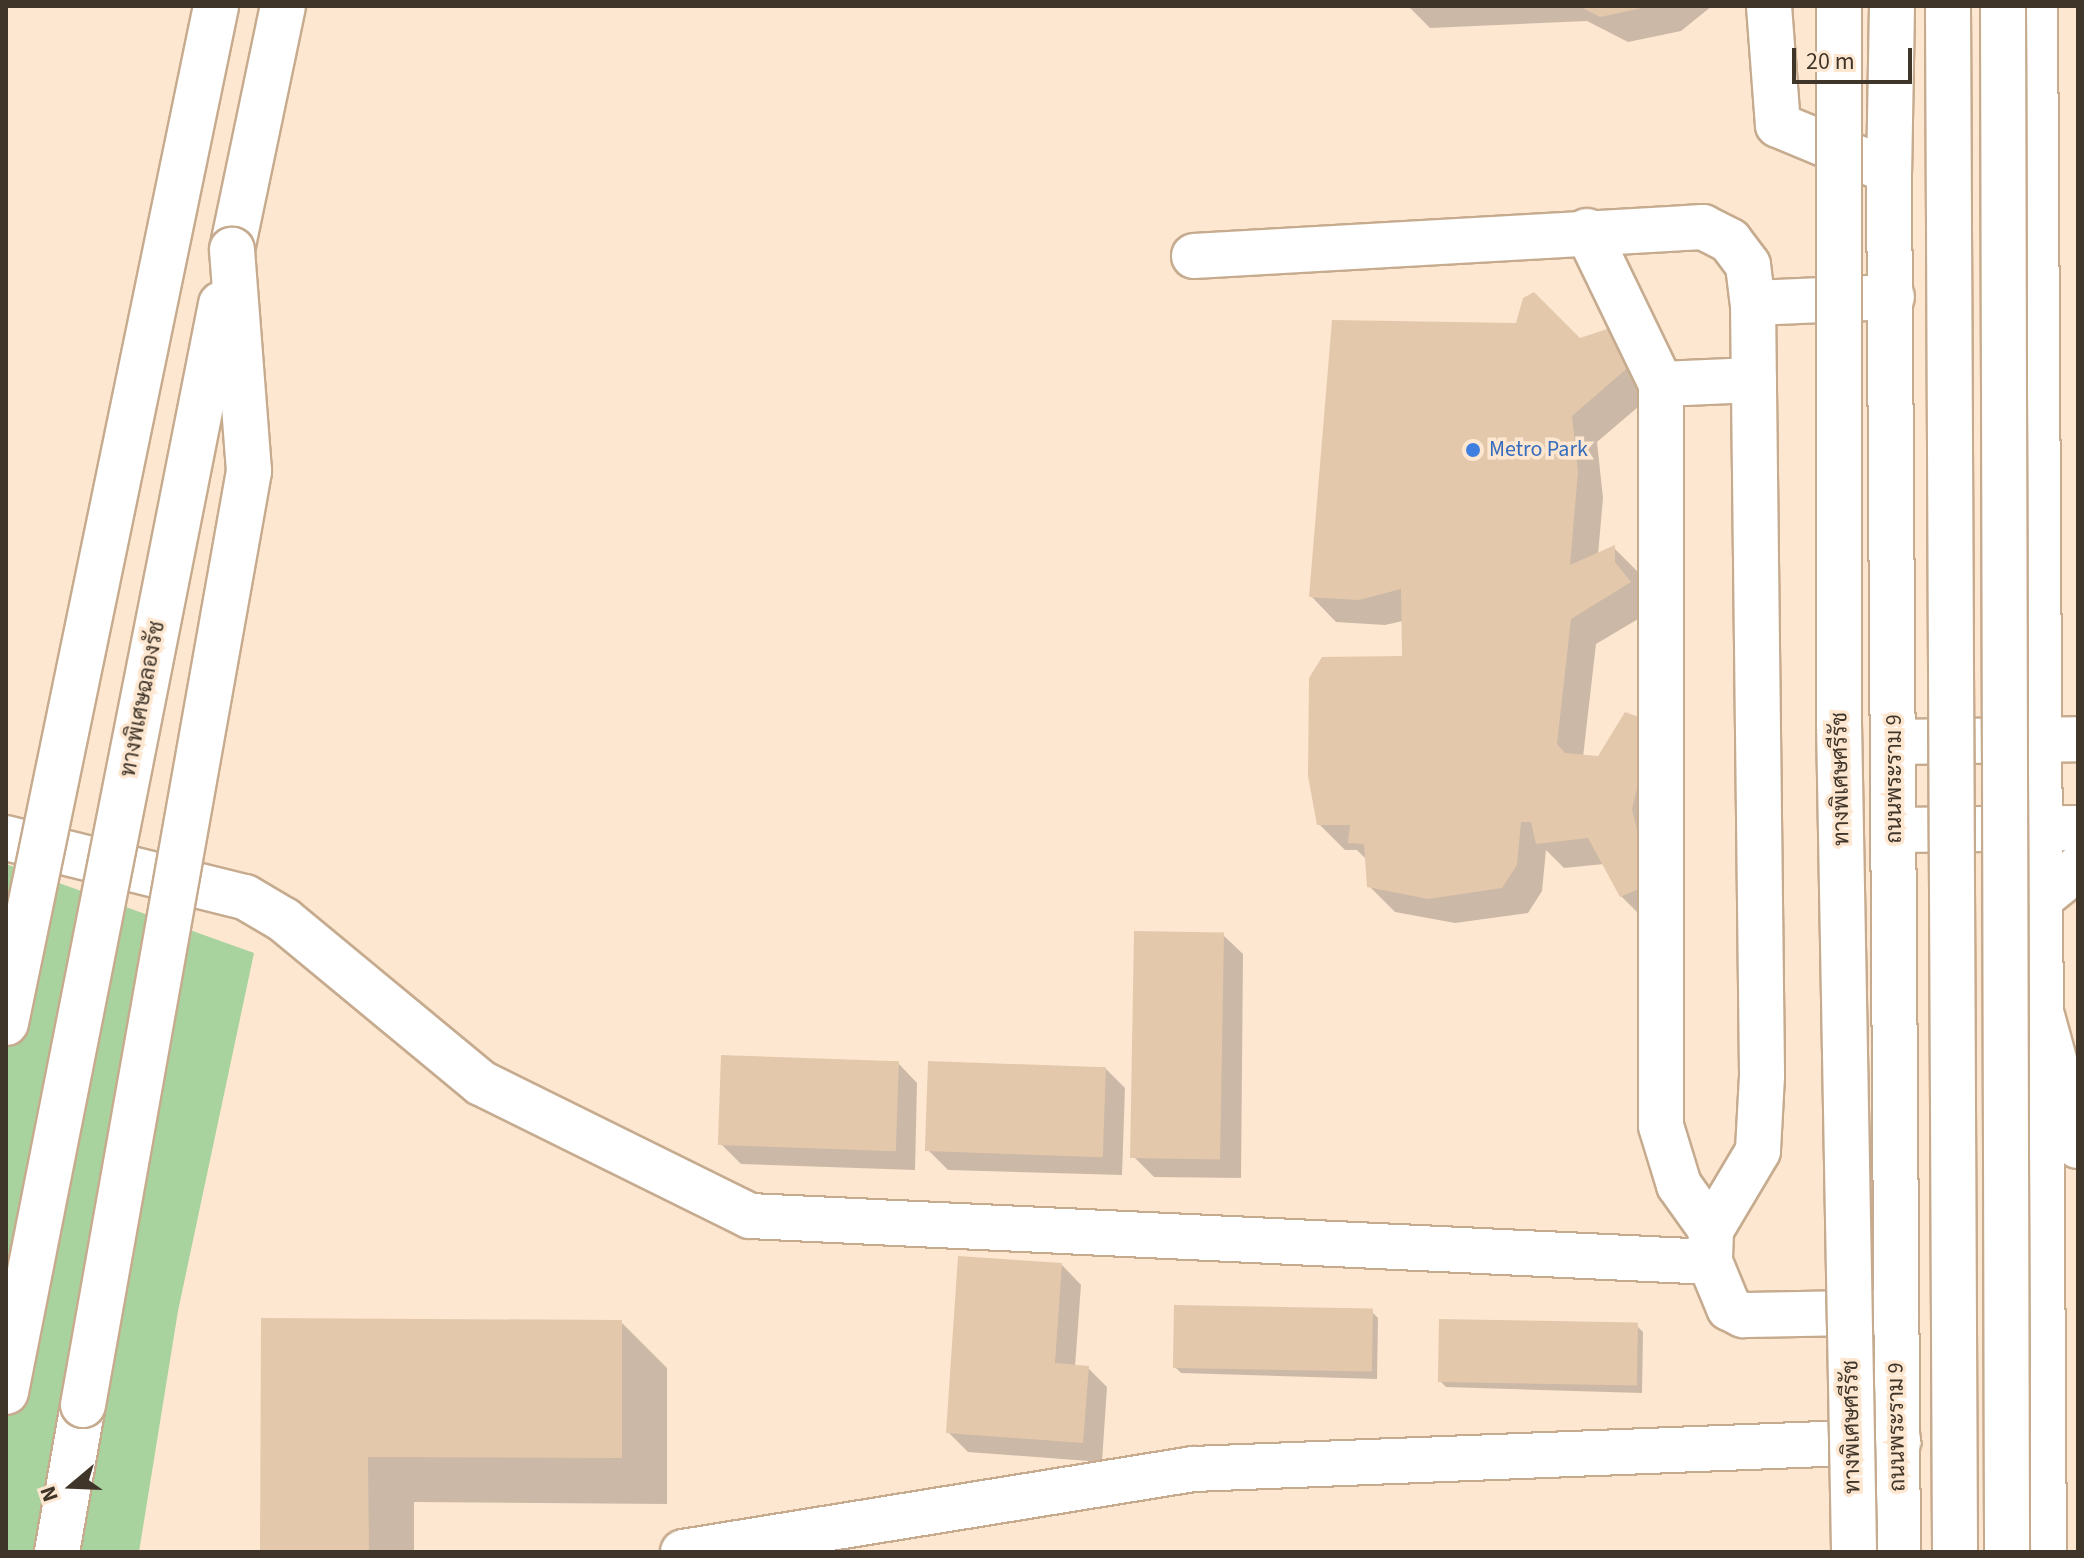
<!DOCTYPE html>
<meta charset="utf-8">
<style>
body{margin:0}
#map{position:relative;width:2084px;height:1558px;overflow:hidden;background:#fee7d0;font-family:"Source Sans 3",Sarabun,sans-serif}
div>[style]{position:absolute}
.green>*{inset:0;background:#a8d39f}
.shadow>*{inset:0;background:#0003}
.building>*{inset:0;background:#e4c8ac;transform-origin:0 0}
.roads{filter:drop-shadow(2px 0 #c6ab8f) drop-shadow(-2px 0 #c6ab8f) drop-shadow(0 2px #c6ab8f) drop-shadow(0 -2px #c6ab8f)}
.minor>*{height:44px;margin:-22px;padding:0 22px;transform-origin:22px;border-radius:22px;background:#fff}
.major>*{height:44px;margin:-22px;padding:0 22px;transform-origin:22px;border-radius:22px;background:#fff}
.highway>*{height:44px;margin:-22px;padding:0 22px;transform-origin:22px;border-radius:22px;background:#fff}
.bridges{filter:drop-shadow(2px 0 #c6ab8f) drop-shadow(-2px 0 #c6ab8f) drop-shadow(0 2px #c6ab8f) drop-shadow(0 -2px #c6ab8f)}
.major-bridge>*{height:44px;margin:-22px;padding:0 22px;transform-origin:22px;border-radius:22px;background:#fff}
.highway-bridge>*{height:44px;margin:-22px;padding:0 22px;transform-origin:22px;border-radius:22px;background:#fff}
.dots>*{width:22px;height:22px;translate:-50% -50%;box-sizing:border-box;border:4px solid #fee7d0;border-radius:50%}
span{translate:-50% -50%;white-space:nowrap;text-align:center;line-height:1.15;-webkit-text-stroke:7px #fee7d0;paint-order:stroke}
.shop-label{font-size:22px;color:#366cbe}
.left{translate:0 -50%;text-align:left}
.street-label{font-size:22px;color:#403529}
.frame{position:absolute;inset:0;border:8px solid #403529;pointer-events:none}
.north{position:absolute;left:32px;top:1446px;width:80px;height:80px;-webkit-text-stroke:6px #fee7d0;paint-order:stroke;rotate:251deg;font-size:22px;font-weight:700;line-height:32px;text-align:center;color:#403529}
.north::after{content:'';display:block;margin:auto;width:28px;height:36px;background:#403529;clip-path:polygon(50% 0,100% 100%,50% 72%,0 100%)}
.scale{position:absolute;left:1792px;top:48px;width:120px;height:36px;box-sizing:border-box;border:4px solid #403529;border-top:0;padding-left:10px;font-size:24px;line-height:28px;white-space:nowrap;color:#403529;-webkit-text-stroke:6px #fee7d0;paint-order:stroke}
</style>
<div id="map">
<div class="green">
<div style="clip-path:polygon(6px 864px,254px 953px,178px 1311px,139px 1552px,6px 1552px)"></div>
</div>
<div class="shadow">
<div style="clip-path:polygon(1408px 6px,1712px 6px,1681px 31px,1628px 42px,1587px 21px,1430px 28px)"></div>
<div style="clip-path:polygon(1580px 340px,1665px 384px,1597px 442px,1603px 498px,1598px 555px,1614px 548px,1639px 573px,1655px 609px,1596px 644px,1583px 757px,1599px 759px,1652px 724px,1647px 922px,1621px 896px,1604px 864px,1564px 868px,1546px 850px,1542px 891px,1528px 913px,1455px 923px,1395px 912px,1369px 886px,1367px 860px,1357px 850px,1345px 850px,1319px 824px,1404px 658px,1403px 621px,1385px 625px,1336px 622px,1311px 596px)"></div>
<div style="clip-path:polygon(1223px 935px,1243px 954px,1241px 1178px,1154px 1177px,1134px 1157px)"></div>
<div style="clip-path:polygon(898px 1063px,917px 1083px,915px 1170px,741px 1164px,721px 1144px)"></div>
<div style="clip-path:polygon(1105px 1068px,1125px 1088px,1122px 1175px,948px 1170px,928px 1150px)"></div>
<div style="clip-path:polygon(1062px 1265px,1081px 1285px,1075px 1367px,1088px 1368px,1107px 1387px,1102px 1462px,968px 1452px,948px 1432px)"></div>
<div style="clip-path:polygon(1372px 1312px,1378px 1318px,1377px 1379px,1181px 1373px,1175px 1367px)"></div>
<div style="clip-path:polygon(263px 1320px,621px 1322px,667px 1368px,667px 1504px,414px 1502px,414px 1552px,262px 1552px)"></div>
<div style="clip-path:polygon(1637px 1326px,1643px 1332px,1642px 1393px,1446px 1387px,1440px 1381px)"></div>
</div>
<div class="building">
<div style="clip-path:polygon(1579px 6px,1652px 6px,1600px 17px)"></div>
<div style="clip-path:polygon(1534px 292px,1580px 338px,1622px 324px,1640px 357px,1572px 416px,1578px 472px,1570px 565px,1615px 545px,1615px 562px,1631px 582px,1571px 619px,1557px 744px,1565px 753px,1598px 756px,1625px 712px,1653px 722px,1632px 809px,1650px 884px,1620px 897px,1588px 838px,1536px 844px,1531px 822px,1521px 822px,1517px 865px,1502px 888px,1428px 899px,1367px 887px,1364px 844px,1348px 843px,1350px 825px,1317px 825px,1308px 776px,1309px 678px,1322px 657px,1402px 656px,1401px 589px,1359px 600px,1309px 597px,1332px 320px,1516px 323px,1523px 298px)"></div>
<div style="left:1134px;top:931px;width:90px;height:227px;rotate:1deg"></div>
<div style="left:721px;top:1055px;width:178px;height:90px;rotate:2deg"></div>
<div style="left:928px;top:1061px;width:178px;height:90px;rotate:2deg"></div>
<div style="clip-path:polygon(958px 1256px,1062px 1263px,1055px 1363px,1089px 1366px,1083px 1443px,946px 1433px)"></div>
<div style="left:1174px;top:1305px;width:199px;height:63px;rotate:1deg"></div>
<div style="clip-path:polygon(261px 1318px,622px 1320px,622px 1458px,368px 1457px,369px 1552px,260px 1552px)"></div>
<div style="left:1439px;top:1319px;width:199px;height:63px;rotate:1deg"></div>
</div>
<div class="roads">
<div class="minor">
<div style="left:1769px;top:6px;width:119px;rotate:85.7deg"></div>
<div style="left:1778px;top:125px;width:120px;rotate:22.5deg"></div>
<div style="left:1587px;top:231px;width:170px;rotate:64.2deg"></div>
<div style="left:1661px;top:384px;width:742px;rotate:90deg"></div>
<div style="left:1661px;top:1126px;width:62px;rotate:73deg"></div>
<div style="left:1679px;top:1185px;width:55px;rotate:54.6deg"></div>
<div style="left:1194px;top:256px;width:510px;rotate:-3.26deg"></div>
<div style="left:1703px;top:227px;width:30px;rotate:27deg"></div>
<div style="left:1730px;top:241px;width:30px;rotate:53deg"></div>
<div style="left:1748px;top:265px;width:38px;rotate:83deg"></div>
<div style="left:1753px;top:303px;width:773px;rotate:89.33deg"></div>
<div style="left:1762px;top:1076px;width:75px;rotate:93.1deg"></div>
<div style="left:1758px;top:1151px;width:92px;rotate:120.7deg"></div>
<div style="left:1711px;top:1230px;width:32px;rotate:92deg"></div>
<div style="left:1710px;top:1262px;width:50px;rotate:67.6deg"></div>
<div style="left:1729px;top:1308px;width:16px;rotate:27deg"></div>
<div style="left:1743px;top:1315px;width:153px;rotate:-1.1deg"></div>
<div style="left:1753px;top:303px;width:139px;rotate:-2.5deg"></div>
<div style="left:1661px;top:384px;width:93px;rotate:-2.5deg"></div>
<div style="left:1896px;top:742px;width:182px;rotate:-0.9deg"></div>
<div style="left:1895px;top:830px;width:183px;rotate:-0.6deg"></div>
<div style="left:6px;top:838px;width:246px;rotate:13.9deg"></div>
<div style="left:245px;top:897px;width:45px;rotate:30.5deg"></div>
<div style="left:284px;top:920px;width:256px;rotate:39.6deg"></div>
<div style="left:481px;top:1083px;width:300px;rotate:26.3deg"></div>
<div style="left:750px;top:1216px;width:961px;rotate:2.74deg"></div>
<div style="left:683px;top:1552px;width:517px;rotate:-9.24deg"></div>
<div style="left:1193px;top:1469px;width:706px;rotate:-2.27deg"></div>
</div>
<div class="major">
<div style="left:1892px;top:6px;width:165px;rotate:91deg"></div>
<div style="left:1889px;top:171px;width:1381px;rotate:89.63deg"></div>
<div style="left:2035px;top:6px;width:1546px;rotate:89.67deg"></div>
<div style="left:2041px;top:898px;width:48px;rotate:-39deg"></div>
</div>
<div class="highway">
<div style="left:232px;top:250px;width:249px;rotate:-78.2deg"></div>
<div style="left:2041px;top:1012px;width:139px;rotate:74.6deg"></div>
<div style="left:57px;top:1552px;width:149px;rotate:-80deg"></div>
</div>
</div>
<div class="bridges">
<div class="major-bridge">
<div style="left:1948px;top:6px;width:1546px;rotate:89.74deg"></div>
<div style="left:2003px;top:6px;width:1546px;rotate:89.85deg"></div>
</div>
<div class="highway-bridge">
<div style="left:1839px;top:6px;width:717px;rotate:90deg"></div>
<div style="left:1839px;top:723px;width:829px;rotate:88.96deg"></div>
<div style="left:6px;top:1023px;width:1038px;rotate:-78.33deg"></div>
<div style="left:6px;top:1392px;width:1109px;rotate:-78.82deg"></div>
<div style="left:83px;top:1405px;width:949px;rotate:-79.92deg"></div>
<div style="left:249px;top:471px;width:222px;rotate:-94.4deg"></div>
</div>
</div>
<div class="dots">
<div style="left:1473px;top:450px;background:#3f7fe0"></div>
</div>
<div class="shop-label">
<span class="left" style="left:1489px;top:450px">Metro Park</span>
</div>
<div class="street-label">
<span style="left:143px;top:699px;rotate:-79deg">ทางพิเศษฉลองรัช</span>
<span style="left:1841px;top:779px;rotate:-91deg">ทางพิเศษศรีรัช</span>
<span style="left:1895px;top:779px;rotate:-90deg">ถนนพระราม 9</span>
<span style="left:1852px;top:1427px;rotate:-91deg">ทางพิเศษศรีรัช</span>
<span style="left:1897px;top:1427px;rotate:-91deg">ถนนพระราม 9</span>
</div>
<div class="frame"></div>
<div class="north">N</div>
<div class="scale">20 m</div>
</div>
